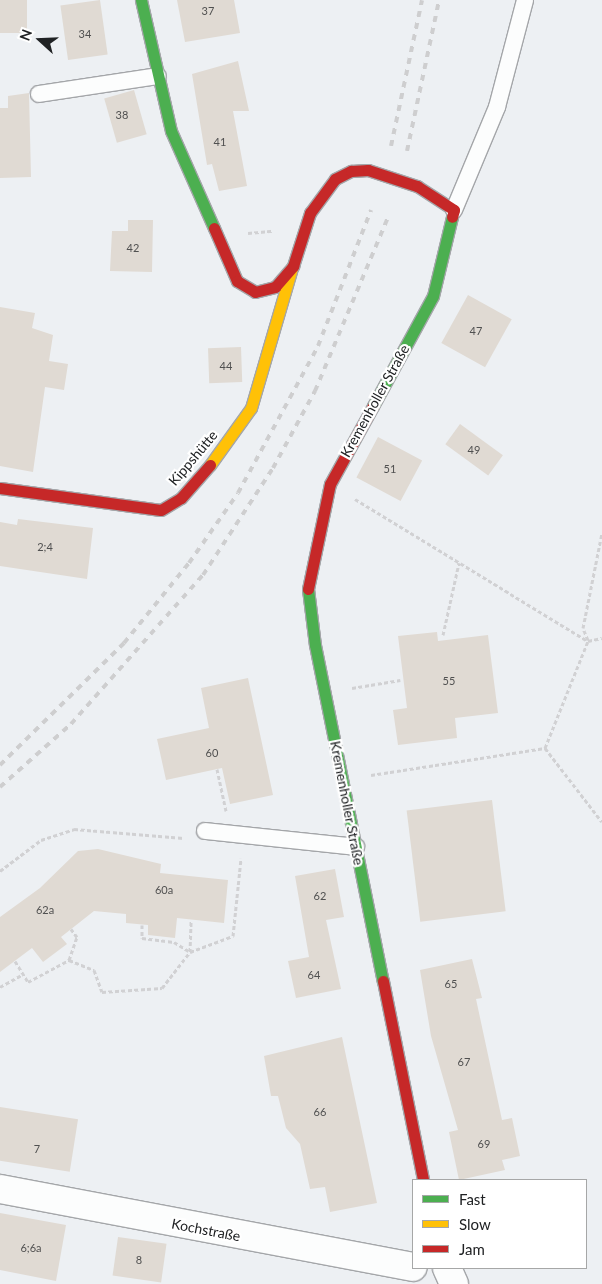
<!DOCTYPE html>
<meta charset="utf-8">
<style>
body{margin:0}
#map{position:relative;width:602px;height:1284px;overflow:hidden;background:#edf0f3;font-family:Lato,sans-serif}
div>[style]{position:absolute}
.building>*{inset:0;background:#e0dad3;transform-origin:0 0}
.path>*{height:3px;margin-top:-1.5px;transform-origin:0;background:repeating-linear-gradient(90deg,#d1d1d3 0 4px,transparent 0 6.5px)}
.roads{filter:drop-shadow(1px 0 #a4a6a9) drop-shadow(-1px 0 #a4a6a9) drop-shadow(0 1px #a4a6a9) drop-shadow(0 -1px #a4a6a9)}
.lane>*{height:16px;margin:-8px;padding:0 8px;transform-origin:8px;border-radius:8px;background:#fcfdfd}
.street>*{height:28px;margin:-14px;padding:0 14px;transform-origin:14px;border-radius:14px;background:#fcfdfd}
.fast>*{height:11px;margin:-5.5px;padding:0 5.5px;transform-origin:5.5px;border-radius:5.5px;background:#4caf50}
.slow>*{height:11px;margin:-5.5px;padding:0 5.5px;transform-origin:5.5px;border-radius:5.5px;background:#ffc107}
.jam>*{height:11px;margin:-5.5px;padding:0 5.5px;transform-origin:5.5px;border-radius:5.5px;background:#c62828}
.rail>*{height:4px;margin-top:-2px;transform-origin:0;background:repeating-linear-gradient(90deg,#cececf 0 6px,transparent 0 12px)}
span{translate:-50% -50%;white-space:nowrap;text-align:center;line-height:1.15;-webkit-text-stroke:4.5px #fff;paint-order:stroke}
.number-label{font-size:11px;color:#505050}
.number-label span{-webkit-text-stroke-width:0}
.street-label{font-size:14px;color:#202224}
.legend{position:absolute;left:412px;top:1179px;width:175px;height:90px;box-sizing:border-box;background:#fff;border:1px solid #a6a7a7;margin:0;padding:6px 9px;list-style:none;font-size:15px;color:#202224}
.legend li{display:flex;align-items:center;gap:10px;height:25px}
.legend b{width:25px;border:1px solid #a6a7a7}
.north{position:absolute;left:15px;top:15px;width:50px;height:50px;-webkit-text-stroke:4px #fff;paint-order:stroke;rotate:290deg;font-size:14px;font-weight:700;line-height:20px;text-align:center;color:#202224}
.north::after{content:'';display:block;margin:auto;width:18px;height:22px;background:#202224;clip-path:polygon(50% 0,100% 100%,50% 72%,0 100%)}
</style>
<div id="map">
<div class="building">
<div style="left:0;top:0;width:27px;height:33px"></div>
<div style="left:100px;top:0;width:55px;height:40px;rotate:82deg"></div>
<div style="clip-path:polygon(177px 0,234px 0,240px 33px,185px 42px)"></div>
<div style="clip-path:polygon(238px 61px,249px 111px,233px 111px,247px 186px,219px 191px,212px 164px,207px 165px,192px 74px)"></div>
<div style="left:134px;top:90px;width:46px;height:31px;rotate:74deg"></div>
<div style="clip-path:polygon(29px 93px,31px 177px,0 178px,0 108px,8px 108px,8px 96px)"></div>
<div style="clip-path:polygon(128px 220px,153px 220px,152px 272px,110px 271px,112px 231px,128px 231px)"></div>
<div style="left:468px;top:295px;width:50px;height:55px;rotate:29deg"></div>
<div style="clip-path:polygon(0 307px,35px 313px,32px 328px,53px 335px,49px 361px,68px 364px,64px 390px,45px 387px,33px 472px,0 466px)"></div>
<div style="left:241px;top:347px;width:35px;height:33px;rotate:88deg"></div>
<div style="left:460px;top:424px;width:53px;height:25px;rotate:36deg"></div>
<div style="left:378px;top:437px;width:50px;height:46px;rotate:28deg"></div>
<div style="clip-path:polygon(18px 519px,93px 528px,87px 579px,0 566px,0 522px,17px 525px)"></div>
<div style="clip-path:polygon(437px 632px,438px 641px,488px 635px,498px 713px,455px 718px,457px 738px,398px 745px,393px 710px,407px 708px,398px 636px)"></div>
<div style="clip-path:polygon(248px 678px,273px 795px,230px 804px,222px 768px,166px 780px,157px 739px,209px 728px,201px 688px)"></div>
<div style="left:492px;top:800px;width:112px;height:86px;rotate:83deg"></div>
<div style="clip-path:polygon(98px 849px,161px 864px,160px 873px,228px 880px,224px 923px,177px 918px,175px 938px,148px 935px,148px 925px,126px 923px,126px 914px,94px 911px,61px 937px,67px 944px,43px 962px,32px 948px,0 972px,0 917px,40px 888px,78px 851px)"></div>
<div style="clip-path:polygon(335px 869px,344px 917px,326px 920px,341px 989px,296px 998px,288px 961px,309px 957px,295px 876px)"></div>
<div style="clip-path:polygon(472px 959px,482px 998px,476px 999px,502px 1120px,512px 1118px,520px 1156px,502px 1160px,505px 1170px,459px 1180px,449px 1132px,458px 1130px,431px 1036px,420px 970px)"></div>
<div style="clip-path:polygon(342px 1037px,377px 1203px,330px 1212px,325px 1187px,310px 1189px,300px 1144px,286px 1128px,278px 1096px,271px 1096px,264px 1056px)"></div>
<div style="left:0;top:1107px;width:79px;height:53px;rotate:9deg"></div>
<div style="clip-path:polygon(0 1213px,66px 1225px,56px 1281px,0 1270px)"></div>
<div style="left:118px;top:1237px;width:49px;height:39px;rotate:8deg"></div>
</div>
<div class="path">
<div style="left:248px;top:233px;width:25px;rotate:-5deg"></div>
<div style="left:355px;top:499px;width:273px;rotate:31.4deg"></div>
<div style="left:443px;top:635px;width:74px;rotate:-77.5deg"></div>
<div style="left:588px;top:640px;width:13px;rotate:-113deg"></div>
<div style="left:583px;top:628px;width:97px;rotate:-78.7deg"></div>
<div style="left:352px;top:688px;width:49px;rotate:-9.5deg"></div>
<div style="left:545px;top:748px;width:93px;rotate:52.4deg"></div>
<div style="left:217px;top:769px;width:43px;rotate:77.9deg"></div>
<div style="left:371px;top:775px;width:176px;rotate:-8.8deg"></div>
<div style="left:545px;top:748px;width:115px;rotate:-68.1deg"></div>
<div style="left:588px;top:641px;width:14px;rotate:-12deg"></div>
<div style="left:0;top:871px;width:51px;rotate:-37.1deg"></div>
<div style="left:41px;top:840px;width:35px;rotate:-18deg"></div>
<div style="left:74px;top:829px;width:110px;rotate:4.7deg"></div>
<div style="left:142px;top:925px;width:13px;rotate:90deg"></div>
<div style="left:142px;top:938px;width:32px;rotate:7deg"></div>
<div style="left:174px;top:942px;width:19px;rotate:32deg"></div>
<div style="left:190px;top:952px;width:32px;rotate:-88deg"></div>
<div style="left:69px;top:960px;width:24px;rotate:-71deg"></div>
<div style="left:77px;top:937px;width:10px;rotate:-127deg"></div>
<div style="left:15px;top:961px;width:25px;rotate:58deg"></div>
<div style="left:28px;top:982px;width:47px;rotate:-28.2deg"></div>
<div style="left:69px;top:960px;width:27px;rotate:22deg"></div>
<div style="left:94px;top:970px;width:23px;rotate:70deg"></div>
<div style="left:102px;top:992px;width:60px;rotate:-3.8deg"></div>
<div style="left:162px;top:988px;width:46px;rotate:-52.1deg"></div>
<div style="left:190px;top:952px;width:46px;rotate:-20.4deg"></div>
<div style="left:233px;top:936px;width:78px;rotate:-84.1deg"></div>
<div style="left:0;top:987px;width:26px;rotate:-29deg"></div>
</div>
<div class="roads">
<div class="lane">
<div style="left:39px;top:94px;width:120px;rotate:-8.6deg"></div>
<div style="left:454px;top:210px;width:112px;rotate:-67.3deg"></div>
<div style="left:497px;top:107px;width:111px;rotate:-75.3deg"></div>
<div style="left:205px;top:831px;width:152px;rotate:6deg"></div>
</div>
<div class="street">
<div style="left:0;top:1189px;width:420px;rotate:10.7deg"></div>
<div style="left:447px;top:1268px;width:17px;rotate:66deg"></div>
</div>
<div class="fast">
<div style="left:141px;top:0;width:134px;rotate:77.1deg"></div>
<div style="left:171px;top:131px;width:106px;rotate:66.1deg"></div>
<div style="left:373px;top:406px;width:125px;rotate:-61.4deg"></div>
<div style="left:433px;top:296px;width:81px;rotate:-76.5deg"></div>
<div style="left:308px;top:589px;width:56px;rotate:82.9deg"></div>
<div style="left:315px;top:645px;width:343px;rotate:78.6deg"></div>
</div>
<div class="slow">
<div style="left:210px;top:465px;width:70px;rotate:-54.3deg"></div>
<div style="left:251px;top:408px;width:146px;rotate:-73.7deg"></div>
</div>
<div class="jam">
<div style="left:214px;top:228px;width:58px;rotate:66.5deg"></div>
<div style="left:237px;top:281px;width:21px;rotate:31deg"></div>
<div style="left:255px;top:292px;width:21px;rotate:-14deg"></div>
<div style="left:275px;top:287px;width:28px;rotate:-49deg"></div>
<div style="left:293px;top:266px;width:56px;rotate:-72.2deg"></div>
<div style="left:310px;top:213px;width:42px;rotate:-53.7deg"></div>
<div style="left:335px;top:179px;width:18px;rotate:-27deg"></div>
<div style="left:351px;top:171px;width:17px;rotate:-3deg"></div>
<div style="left:368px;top:170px;width:52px;rotate:18.1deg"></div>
<div style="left:417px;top:186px;width:44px;rotate:33deg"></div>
<div style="left:454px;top:210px;width:7px;rotate:106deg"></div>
<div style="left:0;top:488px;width:162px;rotate:7.8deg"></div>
<div style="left:161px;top:510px;width:23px;rotate:-31deg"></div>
<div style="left:181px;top:498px;width:44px;rotate:-48.7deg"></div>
<div style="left:308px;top:589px;width:107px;rotate:-78.2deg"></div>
<div style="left:330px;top:484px;width:89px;rotate:-61.1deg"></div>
<div style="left:383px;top:981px;width:203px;rotate:78.6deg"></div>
</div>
</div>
<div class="rail">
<div style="left:391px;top:146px;width:149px;rotate:-78deg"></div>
<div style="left:407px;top:151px;width:154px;rotate:-78deg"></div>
<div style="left:0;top:765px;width:174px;rotate:-44.5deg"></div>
<div style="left:124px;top:643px;width:103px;rotate:-50.9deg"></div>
<div style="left:189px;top:563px;width:85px;rotate:-55deg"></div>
<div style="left:238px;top:493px;width:167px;rotate:-61.4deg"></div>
<div style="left:318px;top:346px;width:146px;rotate:-68.7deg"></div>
<div style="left:0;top:787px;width:95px;rotate:-41.6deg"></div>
<div style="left:71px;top:724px;width:199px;rotate:-48.5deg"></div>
<div style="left:203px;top:575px;width:128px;rotate:-56.8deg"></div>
<div style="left:273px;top:468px;width:88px;rotate:-61.4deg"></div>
<div style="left:315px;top:391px;width:189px;rotate:-67.2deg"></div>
</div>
<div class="number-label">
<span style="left:208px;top:11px">37</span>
<span style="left:85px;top:34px">34</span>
<span style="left:122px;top:115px">38</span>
<span style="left:220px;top:142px">41</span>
<span style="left:133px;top:248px">42</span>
<span style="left:476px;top:331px">47</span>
<span style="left:226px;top:366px">44</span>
<span style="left:474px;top:450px">49</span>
<span style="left:390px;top:469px">51</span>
<span style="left:45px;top:547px">2;4</span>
<span style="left:449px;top:681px">55</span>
<span style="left:212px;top:753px">60</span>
<span style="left:164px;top:890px">60a</span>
<span style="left:320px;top:896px">62</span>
<span style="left:45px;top:910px">62a</span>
<span style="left:314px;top:975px">64</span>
<span style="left:451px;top:984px">65</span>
<span style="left:464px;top:1062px">67</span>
<span style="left:320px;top:1112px">66</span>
<span style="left:484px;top:1144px">69</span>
<span style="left:37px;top:1149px">7</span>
<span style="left:31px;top:1248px">6;6a</span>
<span style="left:139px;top:1260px">8</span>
</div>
<div class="street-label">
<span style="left:375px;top:401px;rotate:-61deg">Kremenholler Straße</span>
<span style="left:193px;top:458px;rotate:-50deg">Kippshütte</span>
<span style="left:347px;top:803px;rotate:79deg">Kremenholler Straße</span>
<span style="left:206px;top:1230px;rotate:11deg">Kochstraße</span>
</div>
<ul class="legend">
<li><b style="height:6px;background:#4caf50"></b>Fast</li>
<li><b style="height:6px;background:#ffc107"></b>Slow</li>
<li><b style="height:6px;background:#c62828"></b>Jam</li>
</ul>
<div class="north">N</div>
</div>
